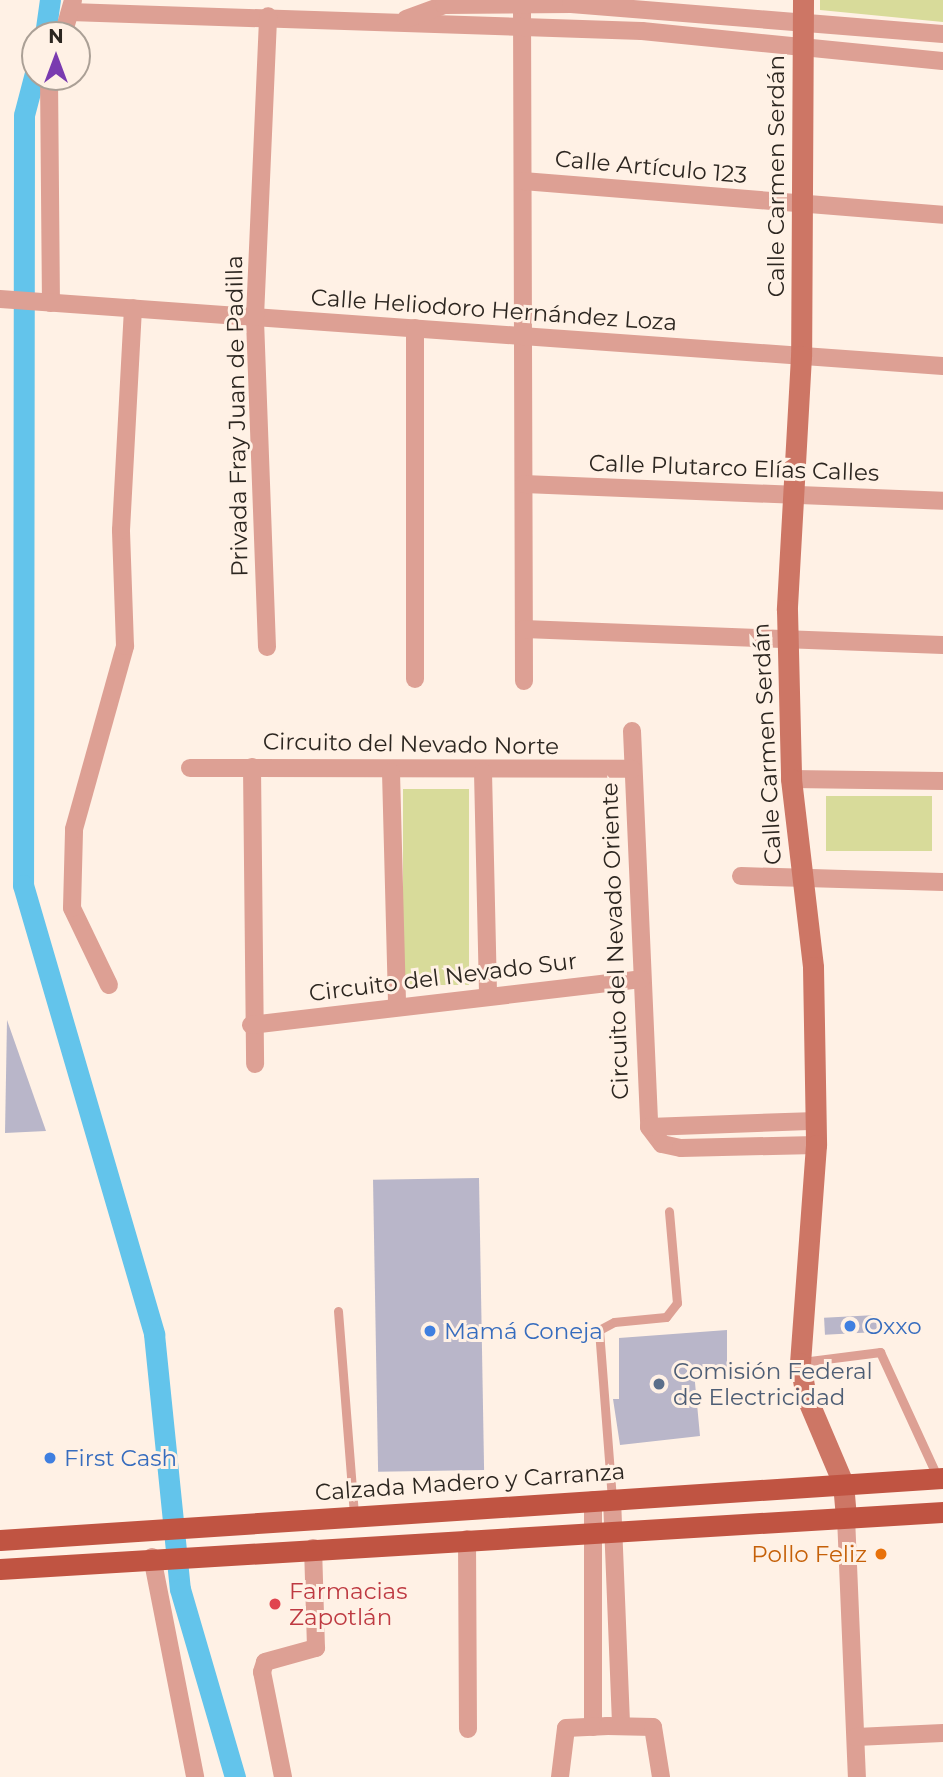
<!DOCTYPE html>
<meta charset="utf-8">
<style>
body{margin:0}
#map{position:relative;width:943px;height:1777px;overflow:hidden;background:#fff1e5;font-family:Montserrat,sans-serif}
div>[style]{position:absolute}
.green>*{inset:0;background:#d8db9a;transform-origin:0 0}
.canal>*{height:21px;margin:-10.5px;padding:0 10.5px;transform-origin:10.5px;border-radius:10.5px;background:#63c4eb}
.building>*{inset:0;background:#b9b6c9;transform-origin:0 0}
.lane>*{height:9px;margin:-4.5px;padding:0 4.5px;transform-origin:4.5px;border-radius:4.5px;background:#dda094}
.street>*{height:18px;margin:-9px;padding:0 9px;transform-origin:9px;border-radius:9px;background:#dda094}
.secondary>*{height:21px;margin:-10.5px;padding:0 10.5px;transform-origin:10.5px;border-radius:10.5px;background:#cd7665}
.primary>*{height:21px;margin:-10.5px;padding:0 10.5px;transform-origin:10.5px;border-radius:10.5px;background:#c05442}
.dots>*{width:19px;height:19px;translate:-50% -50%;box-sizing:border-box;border:4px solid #fff1e5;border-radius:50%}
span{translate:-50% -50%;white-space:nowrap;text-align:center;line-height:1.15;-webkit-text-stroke:6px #fff1e5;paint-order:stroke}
.street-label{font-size:23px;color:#2c2620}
.shop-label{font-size:23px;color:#366cbe}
.left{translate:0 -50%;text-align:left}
.service-label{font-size:23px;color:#4e5e75}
.food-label{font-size:23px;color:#c56008}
.right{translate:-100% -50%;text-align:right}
.health-label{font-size:23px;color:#be3a42}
.north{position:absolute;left:21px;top:21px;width:70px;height:70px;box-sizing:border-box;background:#fff1e5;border:2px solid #aba096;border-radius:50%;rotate:0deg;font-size:19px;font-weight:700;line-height:28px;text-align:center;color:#2c2620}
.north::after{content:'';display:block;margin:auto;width:24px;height:32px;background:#7a3bb0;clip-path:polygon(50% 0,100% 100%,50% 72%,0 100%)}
</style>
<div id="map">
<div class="green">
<div style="clip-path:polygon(820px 0,943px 0,943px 22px,820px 10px)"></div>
<div style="left:403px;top:789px;width:66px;height:196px"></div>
<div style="left:826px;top:796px;width:106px;height:55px"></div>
</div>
<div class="canal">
<div style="left:45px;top:35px;width:35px;rotate:-82deg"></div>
<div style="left:35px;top:73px;width:43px;rotate:104.7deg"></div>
<div style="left:24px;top:115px;width:770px;rotate:90.07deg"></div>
<div style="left:23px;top:885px;width:468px;rotate:73.7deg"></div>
<div style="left:154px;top:1334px;width:256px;rotate:84.2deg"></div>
<div style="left:180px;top:1589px;width:196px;rotate:73.7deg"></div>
</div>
<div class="building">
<div style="clip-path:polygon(7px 1020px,46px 1131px,5px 1133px)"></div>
<div style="left:479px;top:1178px;width:292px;height:106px;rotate:89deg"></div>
<div style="left:876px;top:1315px;width:17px;height:52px;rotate:87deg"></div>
<div style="clip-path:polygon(727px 1330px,727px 1368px,694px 1372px,700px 1436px,620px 1445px,613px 1399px,619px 1399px,619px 1338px)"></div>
</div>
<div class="lane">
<div style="left:338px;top:1311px;width:206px;rotate:85.5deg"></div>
<div style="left:802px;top:1362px;width:79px;rotate:-7.3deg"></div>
<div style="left:880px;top:1352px;width:139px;rotate:65.3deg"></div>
<div style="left:612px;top:1499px;width:169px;rotate:-94.4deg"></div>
<div style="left:599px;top:1330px;width:17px;rotate:-28deg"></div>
<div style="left:614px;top:1322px;width:52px;rotate:-5.5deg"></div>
<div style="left:666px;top:1317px;width:18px;rotate:-52deg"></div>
<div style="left:677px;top:1303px;width:92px;rotate:-95deg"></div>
</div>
<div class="street">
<div style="left:522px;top:6px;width:675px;rotate:89.83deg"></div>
<div style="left:70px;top:12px;width:572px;rotate:1.9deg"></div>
<div style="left:642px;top:31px;width:302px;rotate:5.7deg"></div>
<div style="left:406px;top:19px;width:40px;rotate:-20.2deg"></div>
<div style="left:444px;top:5px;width:127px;rotate:-0.5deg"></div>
<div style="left:571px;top:4px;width:373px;rotate:4.6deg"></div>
<div style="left:63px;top:35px;width:36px;rotate:-74deg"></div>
<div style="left:49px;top:77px;width:226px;rotate:89.5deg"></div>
<div style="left:523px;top:181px;width:421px;rotate:4.6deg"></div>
<div style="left:0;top:299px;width:945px;rotate:4.06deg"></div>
<div style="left:524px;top:484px;width:419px;rotate:2.3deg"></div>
<div style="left:524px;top:629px;width:419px;rotate:2.2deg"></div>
<div style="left:267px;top:647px;width:330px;rotate:-92.1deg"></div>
<div style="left:255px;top:317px;width:301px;rotate:-87.5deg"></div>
<div style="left:415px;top:679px;width:351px;rotate:-90deg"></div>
<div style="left:632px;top:731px;width:396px;rotate:87.5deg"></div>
<div style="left:649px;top:1127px;width:21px;rotate:53deg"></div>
<div style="left:662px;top:1144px;width:19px;rotate:12deg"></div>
<div style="left:681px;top:1148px;width:135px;rotate:-1.3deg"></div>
<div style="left:252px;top:767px;width:297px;rotate:89.4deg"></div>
<div style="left:190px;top:768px;width:442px;rotate:0.1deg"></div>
<div style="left:391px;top:772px;width:235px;rotate:88.5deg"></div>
<div style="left:483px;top:772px;width:224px;rotate:88.7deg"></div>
<div style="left:791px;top:779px;width:152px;rotate:0.8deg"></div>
<div style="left:741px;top:876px;width:202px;rotate:1.7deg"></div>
<div style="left:109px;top:985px;width:85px;rotate:-115.7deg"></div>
<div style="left:72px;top:908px;width:79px;rotate:-88.5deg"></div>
<div style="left:74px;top:829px;width:190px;rotate:-74.4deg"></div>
<div style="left:125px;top:646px;width:116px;rotate:-92deg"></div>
<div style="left:121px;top:530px;width:222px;rotate:-86.9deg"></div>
<div style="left:251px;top:1025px;width:393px;rotate:-6.7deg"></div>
<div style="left:649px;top:1127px;width:167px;rotate:-2.1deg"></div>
<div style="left:612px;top:1499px;width:227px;rotate:87.7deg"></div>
<div style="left:593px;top:1500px;width:227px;rotate:90deg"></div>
<div style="left:846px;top:1517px;width:260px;rotate:87.6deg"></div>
<div style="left:467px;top:1539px;width:190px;rotate:89.7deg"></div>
<div style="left:152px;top:1557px;width:224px;rotate:78.9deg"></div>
<div style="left:856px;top:1737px;width:87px;rotate:-2.6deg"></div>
<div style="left:283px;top:1777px;width:107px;rotate:-101.3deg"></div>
<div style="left:262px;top:1672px;width:10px;rotate:-73deg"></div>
<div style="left:265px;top:1662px;width:53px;rotate:-15.4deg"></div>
<div style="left:316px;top:1648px;width:100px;rotate:-91.7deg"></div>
<div style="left:560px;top:1777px;width:49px;rotate:-83deg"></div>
<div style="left:566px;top:1728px;width:42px;rotate:-2.7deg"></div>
<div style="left:608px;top:1726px;width:45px;rotate:1.3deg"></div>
<div style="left:653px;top:1727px;width:51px;rotate:80.9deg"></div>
</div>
<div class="secondary">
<div style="left:803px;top:0;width:356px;rotate:90.3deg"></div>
<div style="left:801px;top:356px;width:254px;rotate:93.2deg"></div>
<div style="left:787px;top:610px;width:169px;rotate:88.6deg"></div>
<div style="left:791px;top:779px;width:189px;rotate:83.3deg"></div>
<div style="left:813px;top:967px;width:178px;rotate:89deg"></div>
<div style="left:816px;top:1145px;width:219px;rotate:94.2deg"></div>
<div style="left:800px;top:1363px;width:34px;rotate:80deg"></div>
<div style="left:806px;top:1396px;width:95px;rotate:67deg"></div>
<div style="left:843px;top:1483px;width:34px;rotate:85deg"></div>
</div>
<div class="primary">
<div style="left:0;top:1540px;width:945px;rotate:-3.76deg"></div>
<div style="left:0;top:1569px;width:945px;rotate:-3.46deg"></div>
</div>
<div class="dots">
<div style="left:850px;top:1326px;background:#3f7fe0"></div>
<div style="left:430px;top:1331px;background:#3f7fe0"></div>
<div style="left:659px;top:1384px;background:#5c6f8a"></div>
<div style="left:50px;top:1458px;background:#3f7fe0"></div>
<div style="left:881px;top:1554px;background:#e8710a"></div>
<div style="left:275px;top:1604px;background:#e0444e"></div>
</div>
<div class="street-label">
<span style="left:651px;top:167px;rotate:5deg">Calle Artículo 123</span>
<span style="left:776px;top:176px;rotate:-90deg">Calle Carmen Serdán</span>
<span style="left:494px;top:310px;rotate:4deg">Calle Heliodoro Hernández Loza</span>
<span style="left:237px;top:416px;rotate:-91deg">Privada Fray Juan de Padilla</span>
<span style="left:734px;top:468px;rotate:2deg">Calle Plutarco Elías Calles</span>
<span style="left:411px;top:744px;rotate:1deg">Circuito del Nevado Norte</span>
<span style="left:767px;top:744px;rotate:-93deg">Calle Carmen Serdán</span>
<span style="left:615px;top:941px;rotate:-92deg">Circuito del Nevado Oriente</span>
<span style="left:443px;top:977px;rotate:-7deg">Circuito del Nevado Sur</span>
<span style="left:470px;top:1482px;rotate:-4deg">Calzada Madero y Carranza</span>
</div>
<div class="shop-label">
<span class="left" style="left:864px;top:1326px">Oxxo</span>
<span class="left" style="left:444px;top:1331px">Mamá Coneja</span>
<span class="left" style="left:64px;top:1458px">First Cash</span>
</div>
<div class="service-label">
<span class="left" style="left:673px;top:1384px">Comisión Federal<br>de Electricidad</span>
</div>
<div class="food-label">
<span class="right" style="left:867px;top:1554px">Pollo Feliz</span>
</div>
<div class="health-label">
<span class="left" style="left:289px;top:1604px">Farmacias<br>Zapotlán</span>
</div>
<div class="north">N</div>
</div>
